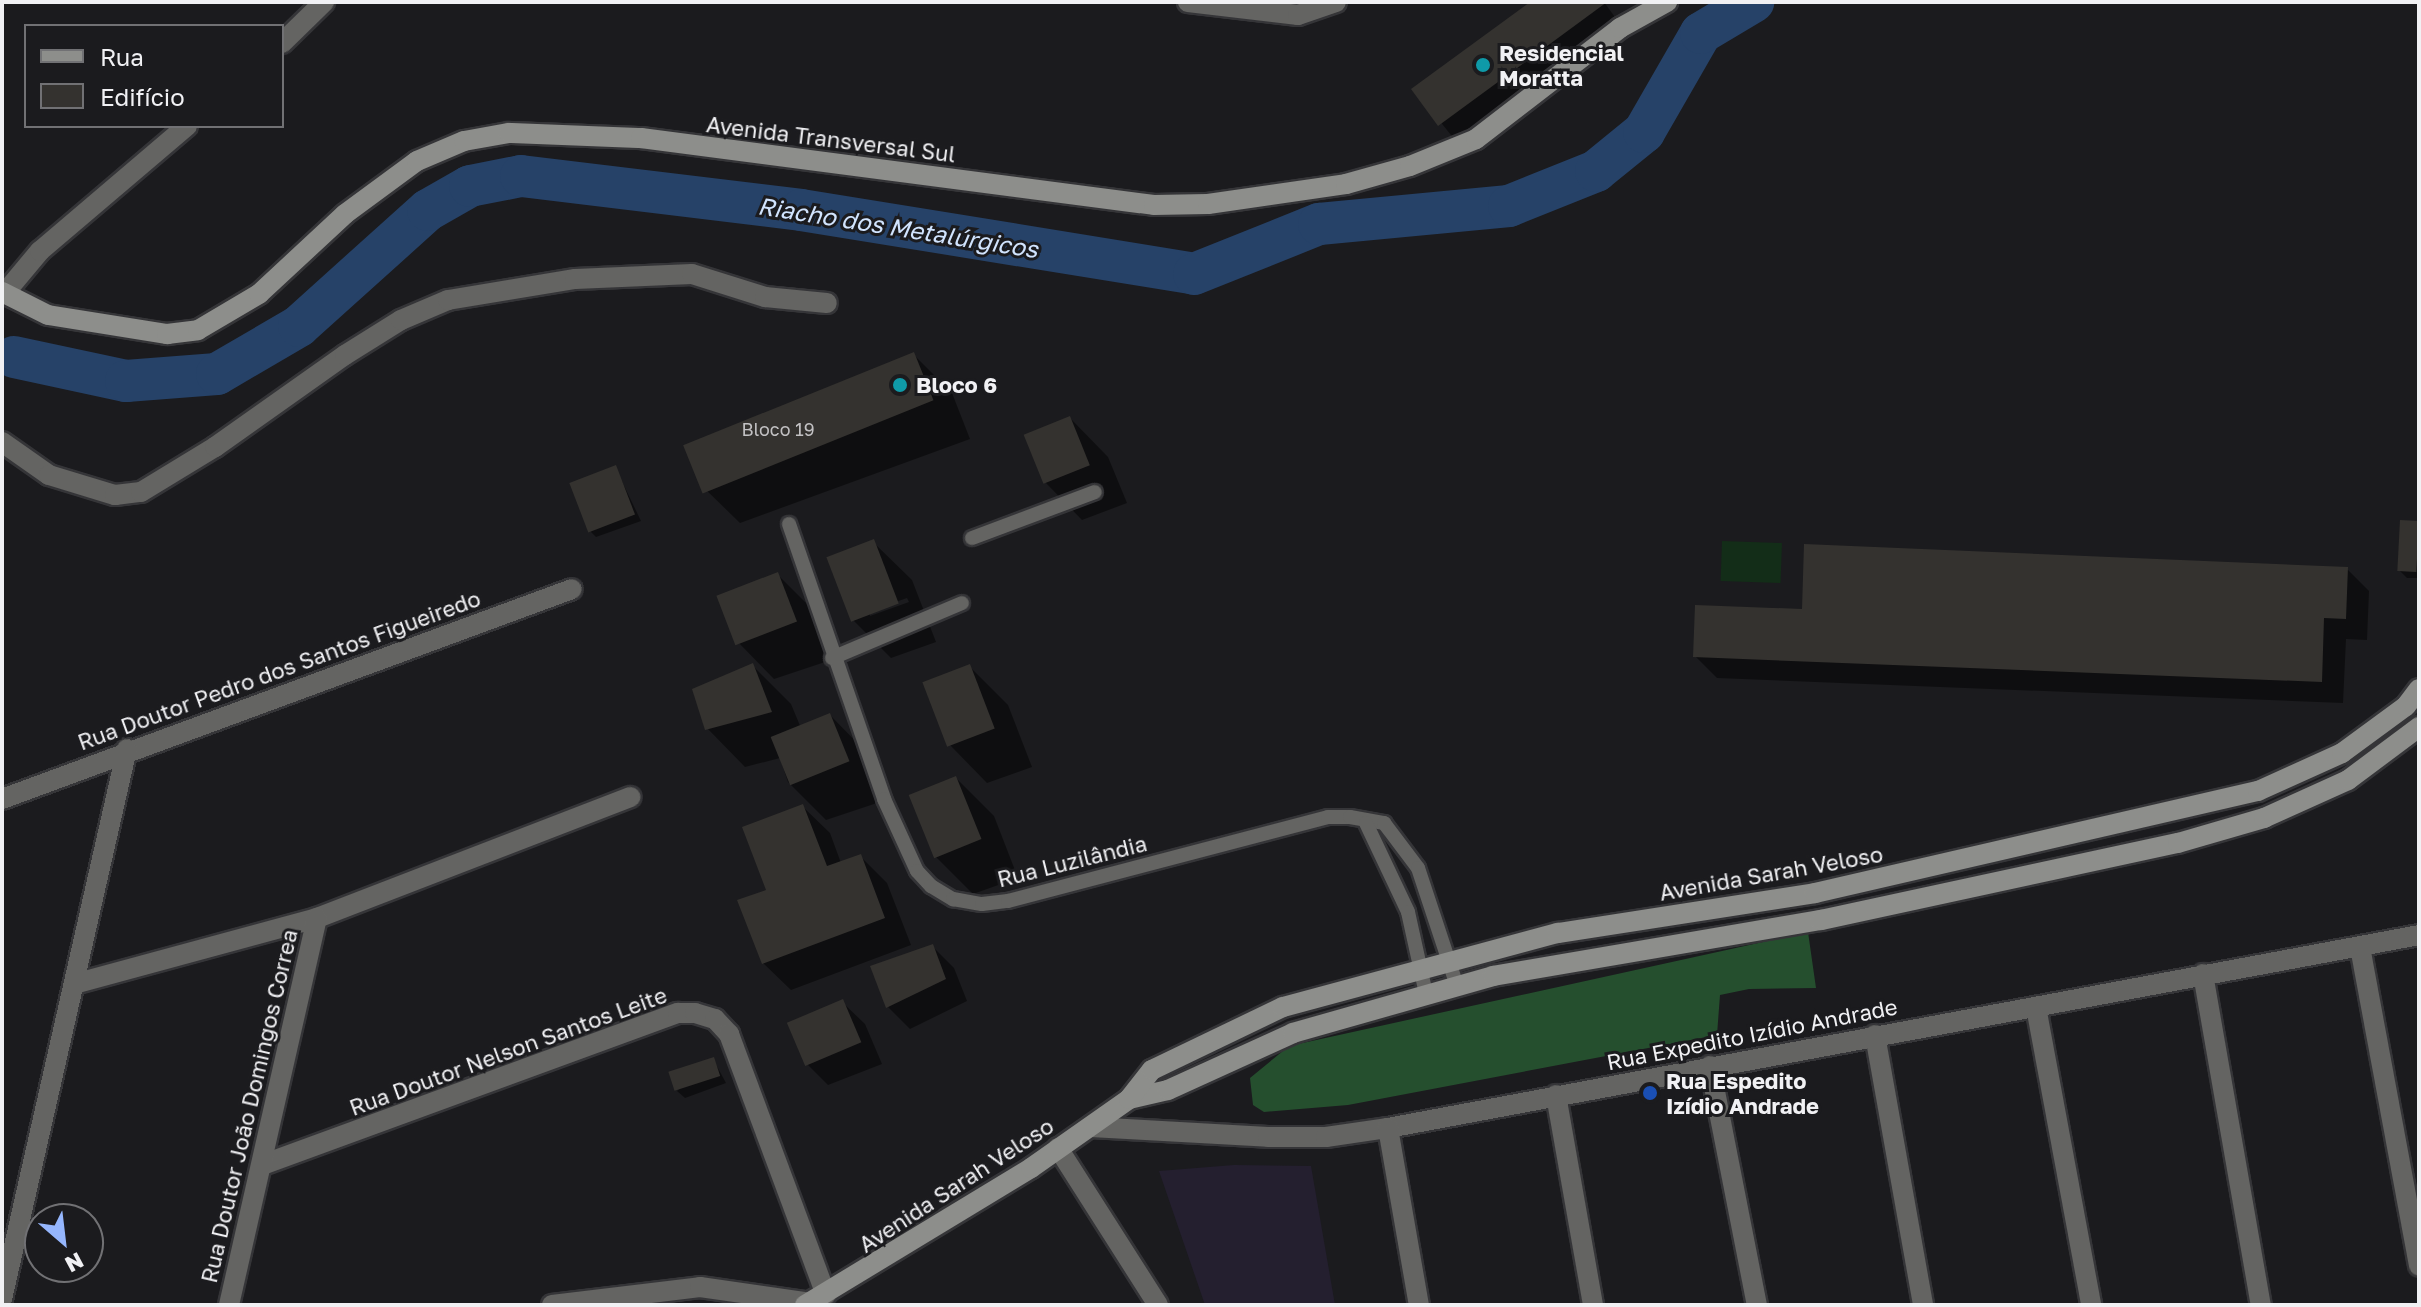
<!DOCTYPE html>
<meta charset="utf-8">
<style>
body{margin:0}
#map{position:relative;width:2421px;height:1307px;overflow:hidden;background:#1b1b1e;font-family:"Golos Text",sans-serif}
div>[style]{position:absolute}
.education>*{inset:0;background:#241f2f}
.green>*{inset:0;background:#132d18;transform-origin:0 0}
.forest>*{inset:0;background:#254f2e}
.shadow>*{inset:0;background:#0007}
.river>*{height:42px;margin:-21px;padding:0 21px;transform-origin:21px;border-radius:21px;background:#264268}
.building>*{inset:0;background:#34322f;transform-origin:0 0}
.roads{filter:drop-shadow(2px 0 #353538) drop-shadow(-2px 0 #353538) drop-shadow(0 2px #353538) drop-shadow(0 -2px #353538)}
.lane>*{height:14px;margin:-7px;padding:0 7px;transform-origin:7px;border-radius:7px;background:#646462}
.street>*{height:20px;margin:-10px;padding:0 10px;transform-origin:10px;border-radius:10px;background:#646462}
.secondary>*{height:20px;margin:-10px;padding:0 10px;transform-origin:10px;border-radius:10px;background:#8d8e8b}
.dots>*{width:22px;height:22px;translate:-50% -50%;box-sizing:border-box;border:4px solid #1b1b1e;border-radius:50%}
span{translate:-50% -50%;white-space:nowrap;text-align:center;line-height:1.15;-webkit-text-stroke:6px #1b1b1e;paint-order:stroke}
.number-label{font-size:18px;color:#c2c1c3}
.number-label span{-webkit-text-stroke-width:0}
.poi-label{font-size:22px;color:#f1f1f4;font-weight:700}
.left{translate:0 -50%;text-align:left}
.street-label{font-size:22px;color:#f1f1f4}
.water-label{font-size:24px;color:#d1e4fe;font-style:italic}
.frame{position:absolute;inset:0;border:4px solid #f1f1f4;pointer-events:none}
.legend{position:absolute;left:24px;top:24px;width:260px;height:104px;box-sizing:border-box;background:#1b1b1e;border:2px solid #717174;margin:0;padding:10px 14px;list-style:none;font-size:24px;color:#f1f1f4}
.legend li{display:flex;align-items:center;gap:16px;height:40px}
.legend b{width:40px;border:2px solid #717174}
.north{position:absolute;left:24px;top:1203px;width:80px;height:80px;box-sizing:border-box;background:#1b1b1e;border:2px solid #717174;border-radius:50%;rotate:152deg;font-size:22px;font-weight:700;line-height:32px;text-align:center;color:#f1f1f4}
.north::after{content:'';display:block;margin:auto;width:28px;height:36px;background:#95b6fd;clip-path:polygon(50% 0,100% 100%,50% 72%,0 100%)}
</style>
<div id="map">
<div class="education">
<div style="clip-path:polygon(1234px 1165px,1311px 1166px,1335px 1305px,1205px 1305px,1159px 1171px)"></div>
</div>
<div class="green">
<div style="left:1722px;top:541px;width:60px;height:40px;rotate:2deg"></div>
</div>
<div class="forest">
<div style="clip-path:polygon(1808px 932px,1816px 988px,1749px 989px,1720px 995px,1717px 1035px,1348px 1105px,1264px 1112px,1253px 1105px,1250px 1078px,1289px 1046px)"></div>
</div>
<div class="shadow">
<div style="clip-path:polygon(1534px 2px,1604px 2px,1617px 20px,1455px 140px,1414px 89px)"></div>
<div style="clip-path:polygon(913px 354px,952px 393px,970px 439px,740px 523px,701px 485px)"></div>
<div style="clip-path:polygon(1070px 418px,1108px 457px,1127px 503px,1082px 520px,1044px 481px)"></div>
<div style="clip-path:polygon(615px 467px,641px 521px,596px 537px,589px 530px)"></div>
<div style="clip-path:polygon(2419px 523px,2419px 578px,2407px 578px,2400px 571px)"></div>
<div style="clip-path:polygon(evenodd,873px 542px,912px 580px,936px 642px,891px 658px,853px 620px,873px 542px,907px 598px,909px 602px,870px 616px,870px 611px,907px 598px)"></div>
<div style="clip-path:polygon(2347px 569px,2369px 591px,2367px 640px,2346px 639px,2343px 703px,1717px 678px,1695px 656px)"></div>
<div style="clip-path:polygon(777px 574px,816px 613px,834px 659px,774px 679px,736px 640px)"></div>
<div style="clip-path:polygon(752px 665px,791px 704px,801px 728px,830px 715px,868px 754px,886px 800px,826px 820px,788px 782px,780px 758px,745px 767px,707px 728px)"></div>
<div style="clip-path:polygon(969px 666px,1008px 705px,1032px 767px,987px 783px,949px 744px)"></div>
<div style="clip-path:polygon(956px 778px,994px 816px,1018px 878px,973px 894px,935px 856px)"></div>
<div style="clip-path:polygon(802px 806px,830px 833px,841px 863px,860px 856px,887px 883px,911px 945px,791px 990px,763px 963px,769px 891px)"></div>
<div style="clip-path:polygon(932px 946px,954px 968px,967px 1001px,910px 1029px,888px 1007px)"></div>
<div style="clip-path:polygon(842px 1002px,865px 1024px,882px 1064px,828px 1085px,806px 1063px)"></div>
<div style="clip-path:polygon(713px 1059px,726px 1083px,685px 1098px,677px 1091px)"></div>
</div>
<div class="river">
<div style="left:14px;top:357px;width:115px;rotate:12.1deg"></div>
<div style="left:126px;top:381px;width:91px;rotate:-4.4deg"></div>
<div style="left:217px;top:374px;width:95px;rotate:-30.3deg"></div>
<div style="left:299px;top:326px;width:173px;rotate:-42deg"></div>
<div style="left:428px;top:210px;width:48px;rotate:-29.7deg"></div>
<div style="left:470px;top:186px;width:52px;rotate:-11.1deg"></div>
<div style="left:521px;top:176px;width:282px;rotate:6.9deg"></div>
<div style="left:801px;top:210px;width:398px;rotate:9.2deg"></div>
<div style="left:1194px;top:274px;width:135px;rotate:-21.8deg"></div>
<div style="left:1319px;top:224px;width:191px;rotate:-5.4deg"></div>
<div style="left:1509px;top:206px;width:94px;rotate:-21.9deg"></div>
<div style="left:1596px;top:171px;width:62px;rotate:-39.1deg"></div>
<div style="left:1644px;top:132px;width:114px;rotate:-60.1deg"></div>
<div style="left:1701px;top:33px;width:61px;rotate:-30.8deg"></div>
</div>
<div class="building">
<div style="clip-path:polygon(1530px 2px,1607px 2px,1438px 126px,1411px 89px)"></div>
<div style="left:914px;top:352px;width:52px;height:249px;rotate:68deg"></div>
<div style="left:1070px;top:416px;width:53px;height:50px;rotate:68deg"></div>
<div style="left:616px;top:465px;width:53px;height:50px;rotate:69deg"></div>
<div style="left:2400px;top:520px;width:19px;height:51px;rotate:3deg"></div>
<div style="left:874px;top:539px;width:69px;height:51px;rotate:69deg"></div>
<div style="clip-path:polygon(1804px 544px,2348px 567px,2346px 619px,2324px 618px,2322px 682px,1693px 657px,1695px 605px,1802px 609px)"></div>
<div style="left:778px;top:572px;width:53px;height:66px;rotate:69deg"></div>
<div style="clip-path:polygon(753px 663px,772px 712px,705px 730px,692px 689px)"></div>
<div style="left:970px;top:664px;width:69px;height:51px;rotate:69deg"></div>
<div style="left:830px;top:713px;width:52px;height:64px;rotate:68deg"></div>
<div style="left:956px;top:776px;width:68px;height:51px;rotate:68deg"></div>
<div style="clip-path:polygon(803px 804px,827px 866px,861px 854px,885px 918px,762px 964px,737px 900px,766px 890px,742px 827px)"></div>
<div style="clip-path:polygon(933px 944px,946px 979px,886px 1008px,870px 966px)"></div>
<div style="left:843px;top:999px;width:47px;height:61px;rotate:67deg"></div>
<div style="left:714px;top:1057px;width:20px;height:48px;rotate:72deg"></div>
</div>
<div class="roads">
<div class="lane">
<div style="left:789px;top:524px;width:291px;rotate:70.9deg"></div>
<div style="left:884px;top:799px;width:79px;rotate:65.4deg"></div>
<div style="left:917px;top:871px;width:21px;rotate:47deg"></div>
<div style="left:931px;top:886px;width:26px;rotate:31deg"></div>
<div style="left:953px;top:899px;width:29px;rotate:10deg"></div>
<div style="left:982px;top:904px;width:26px;rotate:-7deg"></div>
<div style="left:1008px;top:901px;width:331px;rotate:-14.7deg"></div>
<div style="left:1328px;top:817px;width:22px"></div>
<div style="left:1350px;top:817px;width:35px;rotate:10deg"></div>
<div style="left:1384px;top:823px;width:56px;rotate:52.9deg"></div>
<div style="left:1418px;top:868px;width:124px;rotate:71.7deg"></div>
<div style="left:972px;top:538px;width:131px;rotate:-20.5deg"></div>
<div style="left:832px;top:658px;width:141px;rotate:-22.9deg"></div>
<div style="left:1366px;top:823px;width:98px;rotate:64.7deg"></div>
<div style="left:1408px;top:912px;width:84px;rotate:77.6deg"></div>
</div>
<div class="street">
<div style="left:1188px;top:2px;width:111px;rotate:6.7deg"></div>
<div style="left:1298px;top:15px;width:40px;rotate:-18.9deg"></div>
<div style="left:282px;top:43px;width:59px;rotate:-44.3deg"></div>
<div style="left:4px;top:294px;width:56px;rotate:-50.1deg"></div>
<div style="left:40px;top:251px;width:193px;rotate:-40.4deg"></div>
<div style="left:2px;top:442px;width:57px;rotate:35.1deg"></div>
<div style="left:49px;top:475px;width:69px;rotate:16.9deg"></div>
<div style="left:115px;top:495px;width:26px;rotate:-7deg"></div>
<div style="left:141px;top:492px;width:87px;rotate:-31.3deg"></div>
<div style="left:215px;top:447px;width:159px;rotate:-35.3deg"></div>
<div style="left:345px;top:355px;width:66px;rotate:-32deg"></div>
<div style="left:401px;top:320px;width:51px;rotate:-23.1deg"></div>
<div style="left:448px;top:300px;width:129px;rotate:-9.4deg"></div>
<div style="left:575px;top:279px;width:117px;rotate:-2.4deg"></div>
<div style="left:692px;top:274px;width:77px;rotate:17.5deg"></div>
<div style="left:765px;top:297px;width:62px;rotate:5.5deg"></div>
<div style="left:2px;top:799px;width:607px;rotate:-20.22deg"></div>
<div style="left:2360px;top:947px;width:324px;rotate:79.5deg"></div>
<div style="left:2203px;top:974px;width:336px;rotate:80.1deg"></div>
<div style="left:74px;top:984px;width:252px;rotate:-15.2deg"></div>
<div style="left:317px;top:918px;width:336px;rotate:-21.1deg"></div>
<div style="left:2036px;top:1007px;width:303px;rotate:79.5deg"></div>
<div style="left:1875px;top:1035px;width:274px;rotate:79.9deg"></div>
<div style="left:1710px;top:1066px;width:244px;rotate:78.9deg"></div>
<div style="left:1556px;top:1095px;width:213px;rotate:80deg"></div>
<div style="left:1091px;top:1127px;width:177px;rotate:3.2deg"></div>
<div style="left:1268px;top:1137px;width:58px"></div>
<div style="left:1326px;top:1137px;width:63px;rotate:-8.3deg"></div>
<div style="left:1388px;top:1128px;width:1049px;rotate:-10.6deg"></div>
<div style="left:1388px;top:1128px;width:180px;rotate:80.1deg"></div>
<div style="left:1058px;top:1148px;width:186px;rotate:57.5deg"></div>
<div style="left:262px;top:1165px;width:443px;rotate:-20.1deg"></div>
<div style="left:678px;top:1013px;width:17px"></div>
<div style="left:695px;top:1013px;width:21px;rotate:17deg"></div>
<div style="left:715px;top:1019px;width:21px;rotate:47deg"></div>
<div style="left:729px;top:1034px;width:278px;rotate:69.6deg"></div>
<div style="left:2px;top:1299px;width:564px;rotate:-77.2deg"></div>
<div style="left:229px;top:1305px;width:397px;rotate:-77.2deg"></div>
<div style="left:552px;top:1305px;width:149px;rotate:-6.9deg"></div>
<div style="left:700px;top:1287px;width:112px;rotate:8.2deg"></div>
</div>
<div class="secondary">
<div style="left:2px;top:292px;width:51px;rotate:26.6deg"></div>
<div style="left:48px;top:315px;width:121px;rotate:9.1deg"></div>
<div style="left:167px;top:334px;width:31px;rotate:-7deg"></div>
<div style="left:198px;top:330px;width:71px;rotate:-30.5deg"></div>
<div style="left:259px;top:294px;width:117px;rotate:-42.9deg"></div>
<div style="left:345px;top:214px;width:89px;rotate:-36.4deg"></div>
<div style="left:417px;top:161px;width:51px;rotate:-23.1deg"></div>
<div style="left:464px;top:141px;width:46px;rotate:-10.1deg"></div>
<div style="left:509px;top:133px;width:132px;rotate:2.2deg"></div>
<div style="left:641px;top:138px;width:517px;rotate:7.44deg"></div>
<div style="left:1154px;top:205px;width:54px;rotate:-1.1deg"></div>
<div style="left:1208px;top:204px;width:139px;rotate:-8.2deg"></div>
<div style="left:1346px;top:184px;width:66px;rotate:-15.7deg"></div>
<div style="left:1410px;top:166px;width:71px;rotate:-22.2deg"></div>
<div style="left:1476px;top:139px;width:182px;rotate:-37.6deg"></div>
<div style="left:1620px;top:28px;width:54px;rotate:-29deg"></div>
<div style="left:1129px;top:1099px;width:40px;rotate:-13deg"></div>
<div style="left:1168px;top:1090px;width:137px;rotate:-24.5deg"></div>
<div style="left:1293px;top:1033px;width:208px;rotate:-15.9deg"></div>
<div style="left:1493px;top:976px;width:333px;rotate:-9.7deg"></div>
<div style="left:1821px;top:920px;width:365px;rotate:-12.2deg"></div>
<div style="left:2178px;top:843px;width:90px;rotate:-16.2deg"></div>
<div style="left:2264px;top:818px;width:92px;rotate:-24.3deg"></div>
<div style="left:2348px;top:780px;width:89px;rotate:-36.7deg"></div>
<div style="left:805px;top:1305px;width:264px;rotate:-31.2deg"></div>
<div style="left:1031px;top:1168px;width:120px;rotate:-35.1deg"></div>
<div style="left:1129px;top:1099px;width:37px;rotate:-52deg"></div>
<div style="left:1152px;top:1070px;width:145px;rotate:-25.7deg"></div>
<div style="left:1283px;top:1007px;width:285px;rotate:-15.1deg"></div>
<div style="left:1558px;top:933px;width:260px;rotate:-8.8deg"></div>
<div style="left:1815px;top:893px;width:455px;rotate:-13deg"></div>
<div style="left:2258px;top:791px;width:92px;rotate:-24.3deg"></div>
<div style="left:2342px;top:753px;width:79px;rotate:-36.3deg"></div>
<div style="left:2406px;top:706px;width:21px;rotate:-53deg"></div>
</div>
</div>
<div class="dots">
<div style="left:1483px;top:65px;background:#0f9aa8"></div>
<div style="left:900px;top:385px;background:#0f9aa8"></div>
<div style="left:1650px;top:1093px;background:#1a4fb4"></div>
</div>
<div class="number-label">
<span style="left:778px;top:429px">Bloco 19</span>
</div>
<div class="poi-label">
<span class="left" style="left:1499px;top:65px">Residencial<br>Moratta</span>
<span class="left" style="left:916px;top:385px">Bloco 6</span>
<span class="left" style="left:1666px;top:1093px">Rua Espedito<br>Izídio Andrade</span>
</div>
<div class="street-label">
<span style="left:831px;top:139px;rotate:7deg">Avenida Transversal Sul</span>
<span style="left:279px;top:670px;rotate:-20deg">Rua Doutor Pedro dos Santos Figueiredo</span>
<span style="left:1072px;top:861px;rotate:-14deg">Rua Luzilândia</span>
<span style="left:1771px;top:873px;rotate:-10deg">Avenida Sarah Veloso</span>
<span style="left:1752px;top:1034px;rotate:-11deg">Rua Expedito Izídio Andrade</span>
<span style="left:508px;top:1051px;rotate:-20deg">Rua Doutor Nelson Santos Leite</span>
<span style="left:249px;top:1106px;rotate:-77deg">Rua Doutor João Domingos Correa</span>
<span style="left:956px;top:1185px;rotate:-33deg">Avenida Sarah Veloso</span>
</div>
<div class="water-label">
<span style="left:898px;top:227px;rotate:9deg">Riacho dos Metalúrgicos</span>
</div>
<div class="frame"></div>
<ul class="legend">
<li><b style="height:10px;background:#8d8e8b"></b>Rua</li>
<li><b style="height:22px;background:#34322f"></b>Edifício</li>
</ul>
<div class="north">N</div>
</div>
